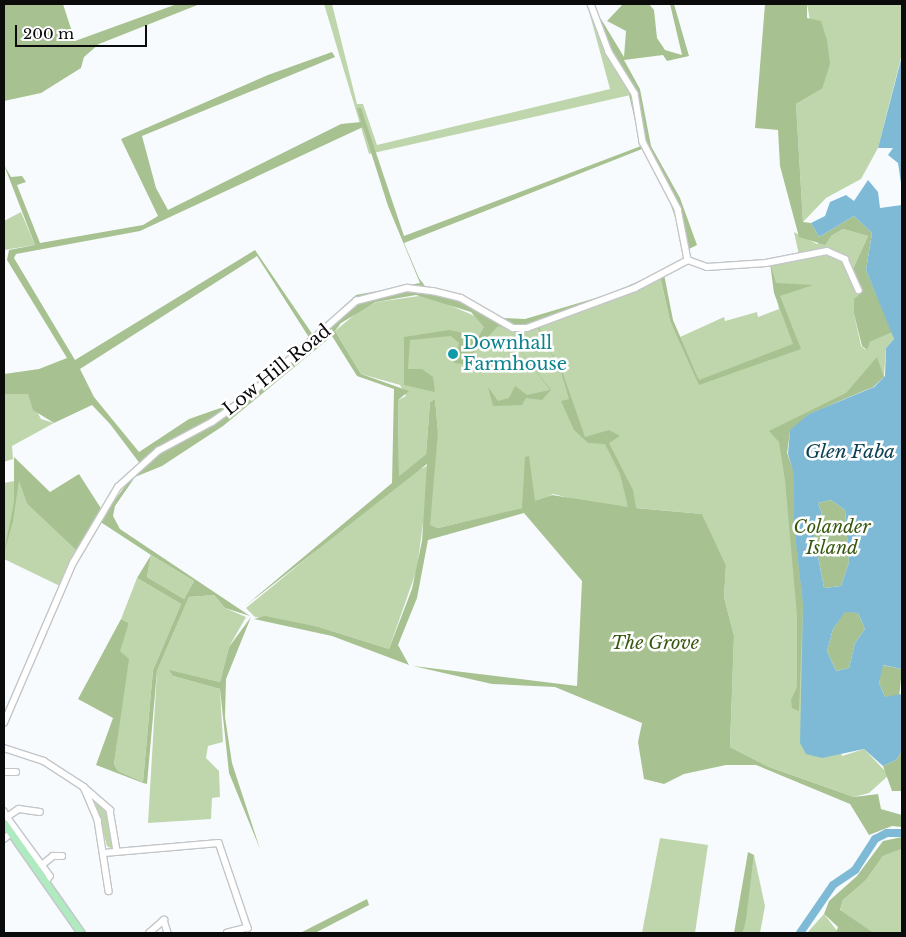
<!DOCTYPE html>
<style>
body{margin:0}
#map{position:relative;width:906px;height:937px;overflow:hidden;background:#f8fbfe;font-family:"Libre Baskerville",serif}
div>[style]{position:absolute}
.green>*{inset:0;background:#bfd6ad}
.forest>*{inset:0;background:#a7c290}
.water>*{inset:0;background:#7ebad5}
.river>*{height:8px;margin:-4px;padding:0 4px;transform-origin:4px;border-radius:4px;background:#7ebad5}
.roads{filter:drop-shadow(1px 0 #c3c6c9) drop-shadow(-1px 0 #c3c6c9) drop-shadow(0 1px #c3c6c9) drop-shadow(0 -1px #c3c6c9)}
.minor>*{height:5.5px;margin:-2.75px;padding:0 2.75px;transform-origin:2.75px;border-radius:2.75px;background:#fff}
.major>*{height:7px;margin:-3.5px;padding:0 3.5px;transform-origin:3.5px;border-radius:3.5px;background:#afeac1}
.dots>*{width:14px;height:14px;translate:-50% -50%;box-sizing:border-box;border:2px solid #fff;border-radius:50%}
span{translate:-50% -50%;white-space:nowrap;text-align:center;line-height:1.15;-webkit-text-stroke:5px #fff;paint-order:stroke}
.culture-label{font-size:18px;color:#0d838f}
.left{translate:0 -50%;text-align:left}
.street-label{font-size:18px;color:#0b0b0c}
.park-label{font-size:18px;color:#385811;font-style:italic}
.water-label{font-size:19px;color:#0d4154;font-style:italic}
.frame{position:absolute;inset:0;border:5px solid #0b0b0c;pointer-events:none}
.scale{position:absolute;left:15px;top:25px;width:132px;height:22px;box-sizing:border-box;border:2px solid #0b0b0c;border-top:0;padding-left:6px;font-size:15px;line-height:18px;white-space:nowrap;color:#0b0b0c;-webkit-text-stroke:4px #fff;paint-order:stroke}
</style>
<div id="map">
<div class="green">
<div style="clip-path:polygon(324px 4px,332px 4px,357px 104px,363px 104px,377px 145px,610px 89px,587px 4px,593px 4px,635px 94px,369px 154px)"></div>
<div style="clip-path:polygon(807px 4px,902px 4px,902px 54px,878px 148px,861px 179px,826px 198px,803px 222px,796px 104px,822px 89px)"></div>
<div style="clip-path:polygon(21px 212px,35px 245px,4px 250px,4px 221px)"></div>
<div style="clip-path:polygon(843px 229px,868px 236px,852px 271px,862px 292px,854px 314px,861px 346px,866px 350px,870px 342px,892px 331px,894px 339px,886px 348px,884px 377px,873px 387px,842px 398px,790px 430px,787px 453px,842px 756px,864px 749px,889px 775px,869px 793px,854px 797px,769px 767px,730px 747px,734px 636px,724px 597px,726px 565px,702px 514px,594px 504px,553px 494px,522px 508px,472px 520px,438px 528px,423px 523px,417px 569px,389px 649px,319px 627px,255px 617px,246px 608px,408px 475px,433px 463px,438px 432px,435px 399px,430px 402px,426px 454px,399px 476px,398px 400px,406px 396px,400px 385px,361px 374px,335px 331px,359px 311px,377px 302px,426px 295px,498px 326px,536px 327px,656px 282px,660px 276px,670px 321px,699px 380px,680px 337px,724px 317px,725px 321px,757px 312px,758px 317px,779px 309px,770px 263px,800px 260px,794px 232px,817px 244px)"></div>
<div style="clip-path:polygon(19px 392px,28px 394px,41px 419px,54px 423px,12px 446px,13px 459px,4px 462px,4px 394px)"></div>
<div style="clip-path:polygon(19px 480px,27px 504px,79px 553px,62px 587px,4px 559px,4px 483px)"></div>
<div style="clip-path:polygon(151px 555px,194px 581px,184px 599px,147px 577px)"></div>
<div style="clip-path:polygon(137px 578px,181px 604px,153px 670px,143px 782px,118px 771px,114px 764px,128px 659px,119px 651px,129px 623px,121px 619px)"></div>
<div style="clip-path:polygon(214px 595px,225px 608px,246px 617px,229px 647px,220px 682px,176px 672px,173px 676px,220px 689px,223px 742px,208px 746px,206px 758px,219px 771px,220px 797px,212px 798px,211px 819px,148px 823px,157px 671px,189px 597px)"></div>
<div style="clip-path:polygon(94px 799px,107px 805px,112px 849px,107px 846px)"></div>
<div style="clip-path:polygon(660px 838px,708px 845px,695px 933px,642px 933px)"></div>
<div style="clip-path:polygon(902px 849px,902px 933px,874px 933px,840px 911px,843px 900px,866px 880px,883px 856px)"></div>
<div style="clip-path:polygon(754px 855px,765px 906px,760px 933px,743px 933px)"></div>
<div style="clip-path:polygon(824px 914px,838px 932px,807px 933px)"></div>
</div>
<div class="forest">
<div style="clip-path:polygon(4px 4px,63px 4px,75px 41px,177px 4px,200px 4px,99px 44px,84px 57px,81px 68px,41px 93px,4px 101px)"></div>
<div style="clip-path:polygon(evenodd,623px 4px,649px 4px,654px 10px,657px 38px,665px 50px,682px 55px,670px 4px,674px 4px,689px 56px,667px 61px,663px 55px,624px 60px,640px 89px,651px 146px,680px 198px,697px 245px,689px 249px,688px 260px,681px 267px,664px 274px,673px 320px,699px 380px,793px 344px,774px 293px,770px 263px,776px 283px,813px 285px,780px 296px,801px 349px,699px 385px,670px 321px,660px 276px,656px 282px,539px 325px,541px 335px,562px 371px,585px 437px,609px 430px,620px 436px,609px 443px,633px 490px,636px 508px,702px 514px,711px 533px,726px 565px,724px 597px,734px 636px,730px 747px,769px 767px,854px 797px,878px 794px,881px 809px,902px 815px,902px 827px,892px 826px,869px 835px,850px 804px,756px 765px,726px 765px,684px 774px,664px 784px,644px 779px,638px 742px,642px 723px,555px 687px,492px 684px,413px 666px,577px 686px,582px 581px,524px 513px,428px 540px,417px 598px,398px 645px,409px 665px,332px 636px,254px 619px,265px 616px,319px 627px,389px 649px,412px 589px,422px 541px,427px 464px,244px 607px,392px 483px,394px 389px,357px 376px,332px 336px,223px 426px,162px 466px,135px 477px,115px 506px,113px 516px,120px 529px,250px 616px,225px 608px,214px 595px,189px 597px,157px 671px,147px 784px,143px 783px,96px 765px,113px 718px,78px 699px,121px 619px,129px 623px,120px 651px,129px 659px,114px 764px,118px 771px,143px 782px,153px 670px,181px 604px,137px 578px,151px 555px,99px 521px,141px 465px,110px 424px,92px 405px,54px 423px,33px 410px,28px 394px,4px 394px,4px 374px,39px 369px,67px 358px,7px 260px,9px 250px,35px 245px,4px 165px,11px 177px,22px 176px,26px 182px,17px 185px,40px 243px,143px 225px,158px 216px,121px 139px,268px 75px,332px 52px,335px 57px,142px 136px,156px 188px,168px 210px,341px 124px,361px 122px,357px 108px,361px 108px,404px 236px,641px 146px,629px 95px,634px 94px,596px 21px,601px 19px,624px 57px,626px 31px,607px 21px,623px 4px,363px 127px,388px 206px,420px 283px,356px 295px,313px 335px,255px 250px,75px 360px,14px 258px,16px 254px,140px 231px,363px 127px,623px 4px,642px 149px,667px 194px,682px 237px,685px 258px,676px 265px,609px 294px,525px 319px,503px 318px,467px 297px,425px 286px,419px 278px,404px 243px,642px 149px,623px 4px,257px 256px,310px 339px,229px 405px,189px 419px,139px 452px,94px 397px,80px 369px,257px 256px,623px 4px,416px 295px,471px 312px,484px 327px,479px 336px,449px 330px,404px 337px,404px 385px,435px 392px,433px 377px,422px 369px,408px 369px,410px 340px,451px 336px,459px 343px,454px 363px,463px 364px,498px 326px,518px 332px,537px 327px,561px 372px,569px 399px,561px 401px,574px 430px,588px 443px,605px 444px,620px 474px,628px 507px,552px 495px,535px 501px,529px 456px,525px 457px,522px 508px,438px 528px,430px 525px,438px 432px,435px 399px,430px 402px,426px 454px,399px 476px,398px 400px,409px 391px,361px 374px,335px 331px,341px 323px,376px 302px,416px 295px,623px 4px,151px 555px,194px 581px,184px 599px,147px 577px,151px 555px)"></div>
<div style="clip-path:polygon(765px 4px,807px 4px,807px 18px,821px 21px,827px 40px,830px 64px,822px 89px,796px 104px,803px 222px,811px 223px,819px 237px,854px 216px,872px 233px,866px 270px,892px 332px,870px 342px,867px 350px,862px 346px,854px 314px,854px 299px,862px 292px,852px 271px,868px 236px,843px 229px,831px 236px,825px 245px,799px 237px,780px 166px,778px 130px,755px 128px)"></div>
<div style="clip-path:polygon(512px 340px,551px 390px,542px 400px,526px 398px,522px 405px,493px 406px,488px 387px,498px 401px,509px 398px,515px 386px,527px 395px,550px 390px)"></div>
<div style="clip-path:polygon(877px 357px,884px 377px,873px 387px,809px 414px,790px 431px,787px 453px,794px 472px,794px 526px,803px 604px,799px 711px,792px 708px,791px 700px,797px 687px,797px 616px,785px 480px,779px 442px,769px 431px,846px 393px)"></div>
<div style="clip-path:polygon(14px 457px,50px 492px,79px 474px,102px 510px,79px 553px,27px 504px,19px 481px,13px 521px,4px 553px,14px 502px)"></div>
<div style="clip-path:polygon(831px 500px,845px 510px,849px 562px,841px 586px,824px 588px,812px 525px,822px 514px,818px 503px)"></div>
<div style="clip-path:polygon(845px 611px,858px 613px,865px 629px,855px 643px,849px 668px,836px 671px,827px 651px,833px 629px)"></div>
<div style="clip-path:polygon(251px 617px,226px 679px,225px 717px,232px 763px,260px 849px,229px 773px,220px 689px,173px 676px,169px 670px,220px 682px,229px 647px)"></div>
<div style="clip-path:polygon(882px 665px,902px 669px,899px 698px,885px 697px,879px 683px)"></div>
<div style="clip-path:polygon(902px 751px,902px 791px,892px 791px,883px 766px,896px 760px)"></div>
<div style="clip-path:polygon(902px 837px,902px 849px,883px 856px,866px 880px,843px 900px,840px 910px,874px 933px,836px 933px,838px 927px,824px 914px,829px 901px,857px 876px,883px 841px)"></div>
<div style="clip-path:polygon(748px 852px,754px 855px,746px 919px,743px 933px,734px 933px)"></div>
<div style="clip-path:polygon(367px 899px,369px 905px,315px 933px,300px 933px)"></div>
</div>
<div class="water">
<div style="clip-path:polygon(902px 56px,902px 190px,898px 163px,888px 155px,893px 148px,878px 148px)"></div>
<div style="clip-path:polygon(evenodd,868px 180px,878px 192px,880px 208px,902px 205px,902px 669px,883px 665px,879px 683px,885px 697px,902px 694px,902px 751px,896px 760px,883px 766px,864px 749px,822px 758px,806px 754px,800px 743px,803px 604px,794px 526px,794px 474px,788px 454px,790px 430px,809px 414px,874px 387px,885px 376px,886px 348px,894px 339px,866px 270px,872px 233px,854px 216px,819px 237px,811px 223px,825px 216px,830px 202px,846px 195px,854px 201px,868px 180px,831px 500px,845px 510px,849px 562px,841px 586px,824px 588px,812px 525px,822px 514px,818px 503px,831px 500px,868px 180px,845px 612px,858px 613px,865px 629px,855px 643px,849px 668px,836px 671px,827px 651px,833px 629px,845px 612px)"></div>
</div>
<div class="river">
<div style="left:800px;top:933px;width:58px;rotate:-55.5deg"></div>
<div style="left:833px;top:885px;width:27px;rotate:-34deg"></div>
<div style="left:855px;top:870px;width:37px;rotate:-57deg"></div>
<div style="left:875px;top:839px;width:13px;rotate:-27deg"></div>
<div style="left:887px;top:833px;width:15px"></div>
</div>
<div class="roads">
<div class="minor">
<div style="left:591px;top:4px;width:51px;rotate:69.4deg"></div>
<div style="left:609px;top:52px;width:49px;rotate:58.2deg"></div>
<div style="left:635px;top:94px;width:49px;rotate:80.5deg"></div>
<div style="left:643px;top:142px;width:76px;rotate:62.4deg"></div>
<div style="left:678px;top:209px;width:52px;rotate:78.9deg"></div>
<div style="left:688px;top:260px;width:20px;rotate:20deg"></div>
<div style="left:707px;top:267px;width:59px;rotate:-3.9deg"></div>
<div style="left:766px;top:263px;width:62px;rotate:-11.1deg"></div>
<div style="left:827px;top:251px;width:20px;rotate:24deg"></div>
<div style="left:845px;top:259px;width:34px;rotate:66deg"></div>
<div style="left:4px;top:723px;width:174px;rotate:-66.7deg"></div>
<div style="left:73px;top:563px;width:88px;rotate:-59.4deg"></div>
<div style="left:118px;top:487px;width:54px;rotate:-42deg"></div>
<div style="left:158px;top:451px;width:61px;rotate:-28.2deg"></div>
<div style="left:212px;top:422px;width:42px;rotate:-35.2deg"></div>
<div style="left:246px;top:398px;width:147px;rotate:-41.4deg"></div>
<div style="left:356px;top:301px;width:53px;rotate:-14.3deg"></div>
<div style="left:407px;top:288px;width:26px;rotate:7deg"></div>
<div style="left:433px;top:291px;width:29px;rotate:14deg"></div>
<div style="left:461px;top:298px;width:60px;rotate:30deg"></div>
<div style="left:513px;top:328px;width:14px"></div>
<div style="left:527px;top:328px;width:115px;rotate:-20.3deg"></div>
<div style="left:635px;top:288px;width:60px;rotate:-27.8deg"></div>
<div style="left:4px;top:748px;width:42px;rotate:18deg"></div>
<div style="left:44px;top:761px;width:48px;rotate:33deg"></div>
<div style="left:84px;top:787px;width:36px;rotate:67deg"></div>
<div style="left:98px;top:820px;width:72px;rotate:81.2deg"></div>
<div style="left:4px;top:772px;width:12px"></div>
<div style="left:84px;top:787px;width:35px;rotate:41deg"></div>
<div style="left:110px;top:810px;width:42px;rotate:80.3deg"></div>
<div style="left:4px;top:811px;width:7px;rotate:63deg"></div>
<div style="left:7px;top:817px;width:14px;rotate:-34deg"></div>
<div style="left:19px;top:809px;width:21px;rotate:8deg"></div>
<div style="left:7px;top:817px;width:73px;rotate:53.9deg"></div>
<div style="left:50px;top:876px;width:6px;rotate:121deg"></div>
<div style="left:4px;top:839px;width:8px;rotate:-40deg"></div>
<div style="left:104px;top:853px;width:115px;rotate:-5deg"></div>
<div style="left:219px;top:843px;width:90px;rotate:71.2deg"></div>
<div style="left:248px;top:928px;width:21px;rotate:166deg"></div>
<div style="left:42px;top:865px;width:14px;rotate:-39deg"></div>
<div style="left:53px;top:856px;width:9px"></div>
<div style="left:149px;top:933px;width:20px;rotate:-41deg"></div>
<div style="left:164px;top:920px;width:14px;rotate:73deg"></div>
</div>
<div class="major">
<div style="left:4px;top:823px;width:134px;rotate:55deg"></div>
</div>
</div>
<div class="dots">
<div style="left:453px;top:354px;background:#0f9aa8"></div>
</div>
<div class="culture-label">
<span class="left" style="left:463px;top:354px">Downhall<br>Farmhouse</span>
</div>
<div class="street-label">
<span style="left:277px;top:370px;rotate:-39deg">Low Hill Road</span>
</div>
<div class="park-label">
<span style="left:832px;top:538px">Colander<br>Island</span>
<span style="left:655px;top:643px">The Grove</span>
</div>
<div class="water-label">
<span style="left:850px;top:452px">Glen Faba</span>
</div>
<div class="frame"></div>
<div class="scale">200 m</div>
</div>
